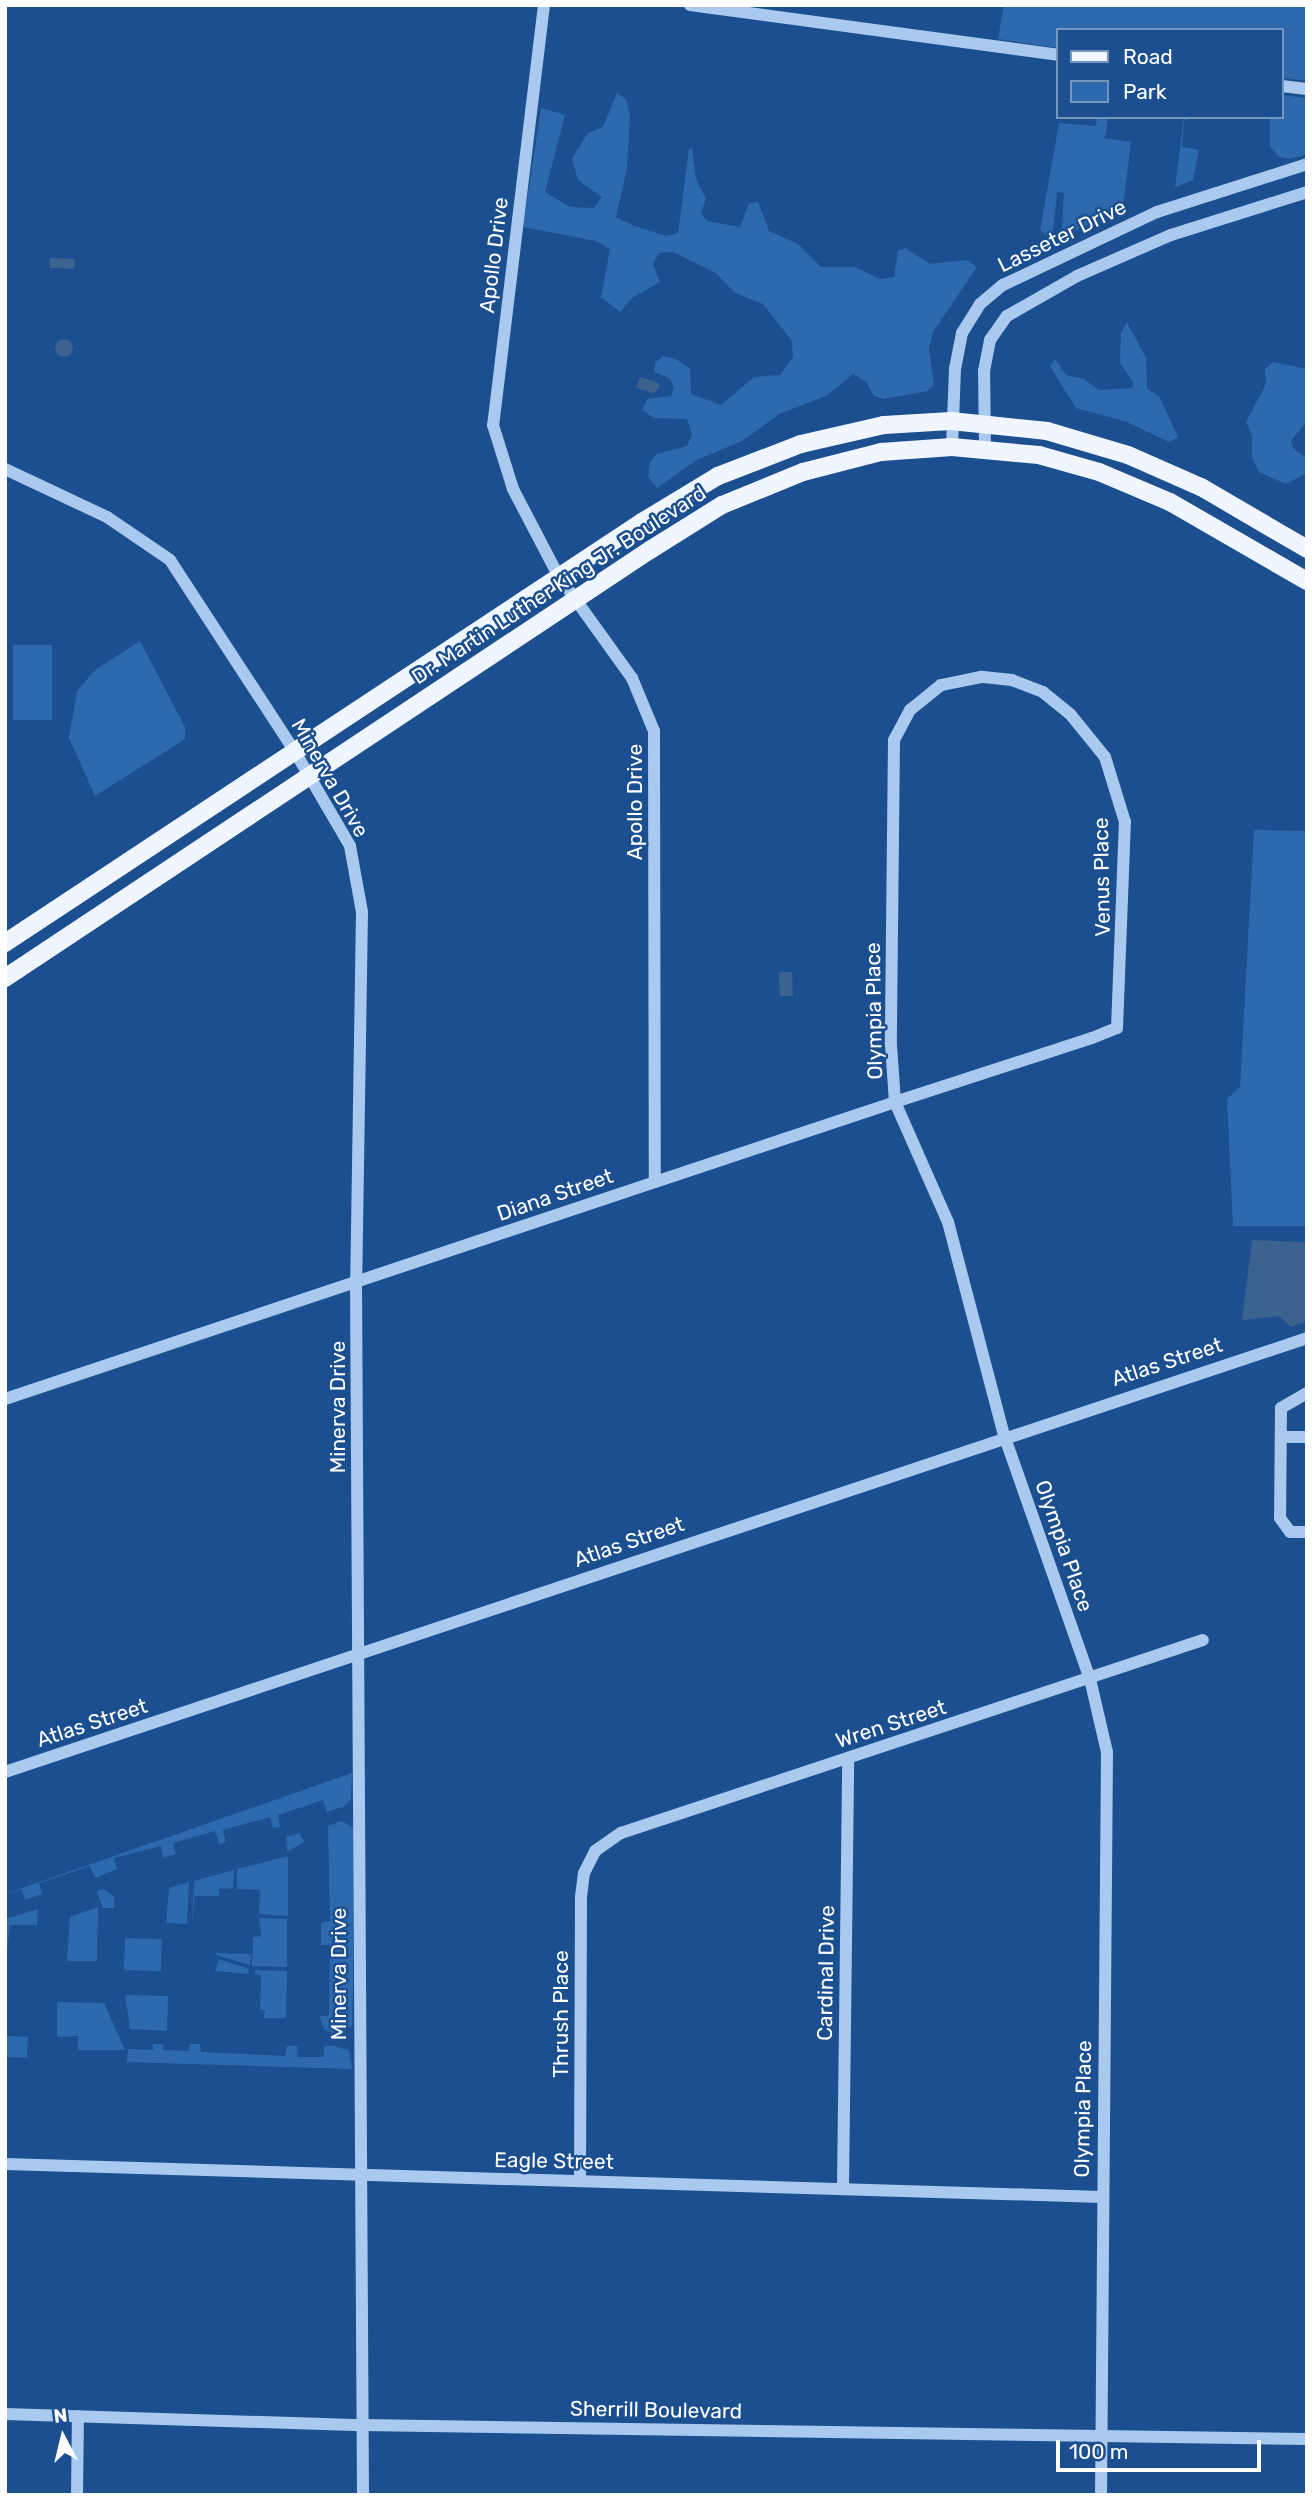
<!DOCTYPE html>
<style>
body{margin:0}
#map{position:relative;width:1312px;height:2500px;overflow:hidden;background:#1b4f8f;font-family:Rubik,sans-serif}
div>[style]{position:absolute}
.green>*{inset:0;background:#2e69ad;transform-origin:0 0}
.water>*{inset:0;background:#3c6290;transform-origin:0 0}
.round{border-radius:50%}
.minor>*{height:12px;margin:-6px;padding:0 6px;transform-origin:6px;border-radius:6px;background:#a9c9ee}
.major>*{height:18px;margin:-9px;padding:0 9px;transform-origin:9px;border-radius:9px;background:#f0f6ff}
span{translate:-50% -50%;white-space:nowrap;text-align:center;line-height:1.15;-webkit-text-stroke:5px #1b4f8f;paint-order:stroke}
.street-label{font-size:21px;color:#fff}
.frame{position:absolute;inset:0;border:7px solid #fff;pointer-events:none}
.legend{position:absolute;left:1056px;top:28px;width:228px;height:91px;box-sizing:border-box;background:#1b4f8f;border:2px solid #7695bc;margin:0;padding:9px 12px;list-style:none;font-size:21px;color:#fff}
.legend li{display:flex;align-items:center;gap:14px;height:35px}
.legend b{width:35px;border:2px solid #7695bc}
.north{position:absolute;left:28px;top:2402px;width:70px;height:70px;-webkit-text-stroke:5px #1b4f8f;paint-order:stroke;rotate:353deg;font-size:19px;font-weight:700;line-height:28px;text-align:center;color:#fff}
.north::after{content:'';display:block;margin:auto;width:24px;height:32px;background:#fff;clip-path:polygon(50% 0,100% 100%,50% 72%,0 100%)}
.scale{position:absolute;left:1056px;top:2440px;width:205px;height:32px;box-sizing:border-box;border:4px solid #fff;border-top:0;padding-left:9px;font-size:21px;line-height:24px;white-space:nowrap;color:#fff;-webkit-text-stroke:5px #1b4f8f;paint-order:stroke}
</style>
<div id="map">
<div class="green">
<div style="clip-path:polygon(1004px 5px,1307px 5px,1307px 81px,1282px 78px,1282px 30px,1058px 30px,1058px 48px,998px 39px)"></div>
<div style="clip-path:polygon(617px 93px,626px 99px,630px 116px,627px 169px,616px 217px,632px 225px,666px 236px,678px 233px,689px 149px,692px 148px,696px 179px,706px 199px,701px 213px,707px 221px,740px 227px,749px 203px,758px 202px,769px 231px,798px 244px,821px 267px,855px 267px,880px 279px,894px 277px,898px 251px,905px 248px,930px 264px,967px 260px,977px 267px,933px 332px,929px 349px,934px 385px,927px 391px,884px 399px,874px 396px,866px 382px,853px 374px,826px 396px,779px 414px,744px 440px,697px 460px,657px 488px,648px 477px,650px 462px,657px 454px,687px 446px,692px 435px,687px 419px,654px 418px,642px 410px,647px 399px,671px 396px,674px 387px,669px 378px,654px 372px,655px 363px,663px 356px,676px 359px,690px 369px,691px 394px,721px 405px,754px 377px,780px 375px,793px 357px,792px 341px,763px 304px,735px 293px,716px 273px,673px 252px,659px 253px,653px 264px,660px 282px,632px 298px,620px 312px,601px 297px,610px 249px,596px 241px,523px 227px,541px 108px,565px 115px,545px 192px,570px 207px,594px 208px,602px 197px,578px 180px,572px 159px,588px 133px,603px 127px)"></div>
<div style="clip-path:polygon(1282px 95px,1307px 98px,1307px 154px,1289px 159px,1279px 157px,1270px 146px,1270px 117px,1282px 117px)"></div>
<div style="clip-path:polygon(1097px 117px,1108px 117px,1105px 138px,1131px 142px,1123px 208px,1067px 235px,1062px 228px,1064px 193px,1057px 192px,1052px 241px,1040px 230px,1059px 123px,1096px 126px)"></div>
<div style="clip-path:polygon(1184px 117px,1190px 117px,1184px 121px,1182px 147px,1199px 150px,1193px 180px,1175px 187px)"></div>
<div style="clip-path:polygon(1127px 322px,1146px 358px,1147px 389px,1159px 396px,1178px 437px,1169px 442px,1127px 422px,1076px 408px,1050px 366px,1055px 359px,1066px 375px,1084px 379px,1099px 390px,1133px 388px,1133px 382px,1120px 363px,1121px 333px)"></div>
<div style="clip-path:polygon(1273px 362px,1307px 369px,1307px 421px,1291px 441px,1294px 449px,1307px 458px,1307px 473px,1286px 484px,1259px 472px,1252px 458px,1252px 436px,1246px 422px,1266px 384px,1265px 369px)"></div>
<div style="clip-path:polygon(140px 641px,185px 727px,185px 739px,95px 796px,69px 738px,77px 691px,95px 670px)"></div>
<div style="left:13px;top:645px;width:39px;height:75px"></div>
<div style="clip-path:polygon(1254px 830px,1307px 831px,1307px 1226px,1233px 1226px,1227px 1099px,1240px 1087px)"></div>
<div style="clip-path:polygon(352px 1773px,351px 1799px,345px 1806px,327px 1812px,323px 1800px,278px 1815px,280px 1827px,273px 1828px,270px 1817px,223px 1830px,226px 1842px,219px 1844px,215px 1831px,173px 1843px,176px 1854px,163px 1858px,161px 1846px,114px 1858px,117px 1869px,95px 1878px,90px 1866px,39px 1883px,42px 1894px,25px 1900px,22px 1889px,5px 1894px)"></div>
<div style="clip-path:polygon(341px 1821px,353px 1827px,353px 1984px,352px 2026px,337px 2036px,324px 2029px,319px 2016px,329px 2016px,330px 1945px,321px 1945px,321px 1923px,330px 1921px,328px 1826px)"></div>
<div style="clip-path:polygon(299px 1833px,304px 1842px,287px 1852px,286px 1837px)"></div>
<div style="clip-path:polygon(288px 1856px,288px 1916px,259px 1914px,260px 1890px,237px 1889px,237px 1869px)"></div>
<div style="clip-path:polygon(234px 1870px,233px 1888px,219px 1889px,219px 1896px,195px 1896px,192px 1924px,194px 1881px)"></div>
<div style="clip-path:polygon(189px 1882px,187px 1924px,166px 1923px,169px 1888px)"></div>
<div style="clip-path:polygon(104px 1889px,114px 1897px,114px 1908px,103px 1908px,97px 1891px)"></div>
<div style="clip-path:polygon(98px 1907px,97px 1961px,67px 1961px,70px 1917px)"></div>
<div style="clip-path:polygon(38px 1909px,37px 1925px,10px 1925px,5px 1966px,5px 1919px)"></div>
<div style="clip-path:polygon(259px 1918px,287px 1919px,287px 1967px,252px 1966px,253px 1937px,261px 1936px)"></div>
<div style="left:125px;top:1938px;width:37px;height:32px;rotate:2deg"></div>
<div style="clip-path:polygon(216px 1953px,251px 1954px,250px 1965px,216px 1955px)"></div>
<div style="clip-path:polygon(219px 1959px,249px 1969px,248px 1974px,215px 1971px)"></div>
<div style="clip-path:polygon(255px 1970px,287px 1971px,286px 2018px,264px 2018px,265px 2010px,260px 2010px,261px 1975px,255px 1974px)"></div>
<div style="clip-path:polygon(125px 1995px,168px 1996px,167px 2031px,130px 2029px)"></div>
<div style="clip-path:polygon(57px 2002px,104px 2003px,125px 2050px,78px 2050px,78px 2036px,57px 2037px)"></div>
<div style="left:5px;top:2036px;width:23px;height:21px;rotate:2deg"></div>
<div style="clip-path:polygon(153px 2044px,163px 2044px,163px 2050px,189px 2051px,190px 2044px,200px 2044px,201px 2052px,285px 2056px,287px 2046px,297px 2046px,298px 2057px,324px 2057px,324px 2046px,335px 2046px,349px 2051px,352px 2069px,127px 2062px,128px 2049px,153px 2050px)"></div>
</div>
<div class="water">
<div style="left:50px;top:258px;width:25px;height:10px;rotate:2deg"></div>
<div class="round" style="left:55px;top:339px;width:18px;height:18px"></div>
<div style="clip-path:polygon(640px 377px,659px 383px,659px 389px,653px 393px,636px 388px)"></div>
<div style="left:792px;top:972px;width:24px;height:13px;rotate:88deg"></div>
<div style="clip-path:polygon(1252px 1240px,1307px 1242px,1307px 1321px,1291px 1327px,1279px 1316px,1242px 1320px)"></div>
</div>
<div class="minor">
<div style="left:544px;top:5px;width:423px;rotate:96.9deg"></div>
<div style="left:493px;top:425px;width:67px;rotate:72.6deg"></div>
<div style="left:513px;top:489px;width:97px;rotate:62.4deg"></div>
<div style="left:558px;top:575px;width:127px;rotate:54.3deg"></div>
<div style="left:632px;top:678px;width:57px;rotate:67.5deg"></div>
<div style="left:654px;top:731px;width:451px;rotate:89.9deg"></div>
<div style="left:690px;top:5px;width:371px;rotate:7.7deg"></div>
<div style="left:1282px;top:86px;width:25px;rotate:7deg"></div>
<div style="left:952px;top:447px;width:78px;rotate:-87.8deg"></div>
<div style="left:955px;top:369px;width:37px;rotate:-79deg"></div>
<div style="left:962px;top:333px;width:34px;rotate:-58deg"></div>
<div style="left:980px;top:304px;width:30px;rotate:-40deg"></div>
<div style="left:1003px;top:285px;width:170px;rotate:-25.4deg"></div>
<div style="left:1157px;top:212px;width:157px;rotate:-17.7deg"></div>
<div style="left:985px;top:448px;width:77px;rotate:-90.7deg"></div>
<div style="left:984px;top:371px;width:32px;rotate:-79deg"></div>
<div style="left:990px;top:340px;width:29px;rotate:-55deg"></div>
<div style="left:1007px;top:316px;width:81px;rotate:-29.7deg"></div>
<div style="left:1077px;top:276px;width:103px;rotate:-23.6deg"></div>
<div style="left:1171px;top:235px;width:143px;rotate:-17.5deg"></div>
<div style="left:5px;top:469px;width:113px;rotate:25.2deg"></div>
<div style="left:107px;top:517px;width:76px;rotate:34.3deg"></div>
<div style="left:170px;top:560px;width:227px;rotate:56.9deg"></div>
<div style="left:294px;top:750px;width:111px;rotate:59.7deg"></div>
<div style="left:350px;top:846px;width:67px;rotate:79.7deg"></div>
<div style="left:362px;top:912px;width:370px;rotate:90.9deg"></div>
<div style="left:356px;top:1282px;width:1213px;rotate:89.67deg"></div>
<div style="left:1307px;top:1393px;width:30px;rotate:150deg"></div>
<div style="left:1281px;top:1408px;width:110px;rotate:90.5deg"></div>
<div style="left:1280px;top:1518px;width:17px;rotate:54deg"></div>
<div style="left:1290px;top:1532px;width:17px"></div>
<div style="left:5px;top:1399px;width:685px;rotate:-18.46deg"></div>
<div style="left:655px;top:1182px;width:253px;rotate:-18.4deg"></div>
<div style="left:895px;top:1102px;width:207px;rotate:-18deg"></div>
<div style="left:1092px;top:1038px;width:27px;rotate:-22deg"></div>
<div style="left:1117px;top:1028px;width:206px;rotate:-87.8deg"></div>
<div style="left:1125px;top:822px;width:68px;rotate:-107.1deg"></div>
<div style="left:1105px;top:757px;width:55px;rotate:-129.1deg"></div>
<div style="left:1070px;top:714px;width:35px;rotate:-141deg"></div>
<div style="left:1043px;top:692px;width:33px;rotate:-159deg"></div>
<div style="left:1012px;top:680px;width:31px;rotate:-174deg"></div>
<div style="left:981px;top:677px;width:41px;rotate:168.7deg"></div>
<div style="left:941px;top:685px;width:40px;rotate:141deg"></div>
<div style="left:910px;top:710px;width:34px;rotate:118deg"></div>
<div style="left:894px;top:740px;width:305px;rotate:90.6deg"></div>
<div style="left:891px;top:1045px;width:57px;rotate:86deg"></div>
<div style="left:895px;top:1102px;width:131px;rotate:66.2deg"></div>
<div style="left:948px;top:1222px;width:220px;rotate:75.3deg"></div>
<div style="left:1004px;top:1435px;width:259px;rotate:70.6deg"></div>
<div style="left:1090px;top:1679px;width:75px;rotate:76.9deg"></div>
<div style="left:1107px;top:1752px;width:743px;rotate:90.46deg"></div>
<div style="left:1281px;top:1437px;width:26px"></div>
<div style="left:5px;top:1772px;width:1372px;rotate:-18.43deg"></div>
<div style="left:5px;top:2164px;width:1097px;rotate:1.72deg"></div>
<div style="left:580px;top:2181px;width:284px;rotate:-89.8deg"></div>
<div style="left:581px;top:1897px;width:24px;rotate:-83deg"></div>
<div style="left:584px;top:1873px;width:25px;rotate:-63deg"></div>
<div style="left:595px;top:1851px;width:32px;rotate:-35deg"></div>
<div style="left:621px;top:1833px;width:613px;rotate:-18.35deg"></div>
<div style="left:843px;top:2188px;width:429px;rotate:-89.3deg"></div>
<div style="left:5px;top:2414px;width:357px;rotate:1.8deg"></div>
<div style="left:362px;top:2425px;width:945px;rotate:0.85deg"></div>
<div style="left:77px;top:2495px;width:79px;rotate:-89.3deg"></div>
</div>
<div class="major">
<div style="left:5px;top:943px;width:764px;rotate:-33.46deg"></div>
<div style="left:642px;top:522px;width:89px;rotate:-31.2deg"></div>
<div style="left:718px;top:476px;width:89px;rotate:-21.1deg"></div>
<div style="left:801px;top:444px;width:85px;rotate:-12.9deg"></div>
<div style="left:884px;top:425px;width:67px;rotate:-3.4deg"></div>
<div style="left:951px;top:421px;width:97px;rotate:5.9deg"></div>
<div style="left:1047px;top:431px;width:84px;rotate:16.5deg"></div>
<div style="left:1128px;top:455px;width:80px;rotate:23.7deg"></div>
<div style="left:1201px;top:487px;width:123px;rotate:30.3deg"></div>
<div style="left:5px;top:978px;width:774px;rotate:-33.57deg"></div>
<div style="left:650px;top:550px;width:85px;rotate:-32deg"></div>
<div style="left:722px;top:505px;width:87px;rotate:-22.2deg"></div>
<div style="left:803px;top:472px;width:81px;rotate:-14.4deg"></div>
<div style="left:881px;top:452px;width:71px;rotate:-4deg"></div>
<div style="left:952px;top:447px;width:87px;rotate:5.3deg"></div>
<div style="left:1039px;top:455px;width:62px;rotate:15.8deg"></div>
<div style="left:1099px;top:472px;width:77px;rotate:22.9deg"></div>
<div style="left:1170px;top:502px;width:158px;rotate:30deg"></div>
</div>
<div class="street-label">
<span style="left:1062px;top:236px;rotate:-26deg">Lasseter Drive</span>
<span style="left:494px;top:255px;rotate:-83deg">Apollo Drive</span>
<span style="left:559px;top:585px;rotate:-33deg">Dr. Martin Luther King Jr. Boulevard</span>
<span style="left:330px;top:778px;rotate:60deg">Minerva Drive</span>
<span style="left:635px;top:802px;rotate:-90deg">Apollo Drive</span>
<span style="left:1102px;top:877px;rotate:-91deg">Venus Place</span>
<span style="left:874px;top:1011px;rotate:-91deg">Olympia Place</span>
<span style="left:555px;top:1195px;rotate:-19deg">Diana Street</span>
<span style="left:1167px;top:1362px;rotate:-18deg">Atlas Street</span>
<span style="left:338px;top:1407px;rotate:-90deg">Minerva Drive</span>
<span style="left:629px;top:1542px;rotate:-19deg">Atlas Street</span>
<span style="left:1064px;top:1546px;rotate:71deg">Olympia Place</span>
<span style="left:92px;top:1723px;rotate:-18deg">Atlas Street</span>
<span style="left:891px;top:1724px;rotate:-18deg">Wren Street</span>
<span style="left:826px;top:1973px;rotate:-89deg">Cardinal Drive</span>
<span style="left:339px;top:1974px;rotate:-90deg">Minerva Drive</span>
<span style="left:561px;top:2014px;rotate:-90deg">Thrush Place</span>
<span style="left:1083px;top:2109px;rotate:-89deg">Olympia Place</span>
<span style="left:554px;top:2161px;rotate:1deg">Eagle Street</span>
<span style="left:656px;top:2410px;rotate:1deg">Sherrill Boulevard</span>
</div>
<div class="frame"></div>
<ul class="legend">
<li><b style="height:9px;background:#f0f6ff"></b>Road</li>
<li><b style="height:19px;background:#2e69ad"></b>Park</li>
</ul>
<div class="north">N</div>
<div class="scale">100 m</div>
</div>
